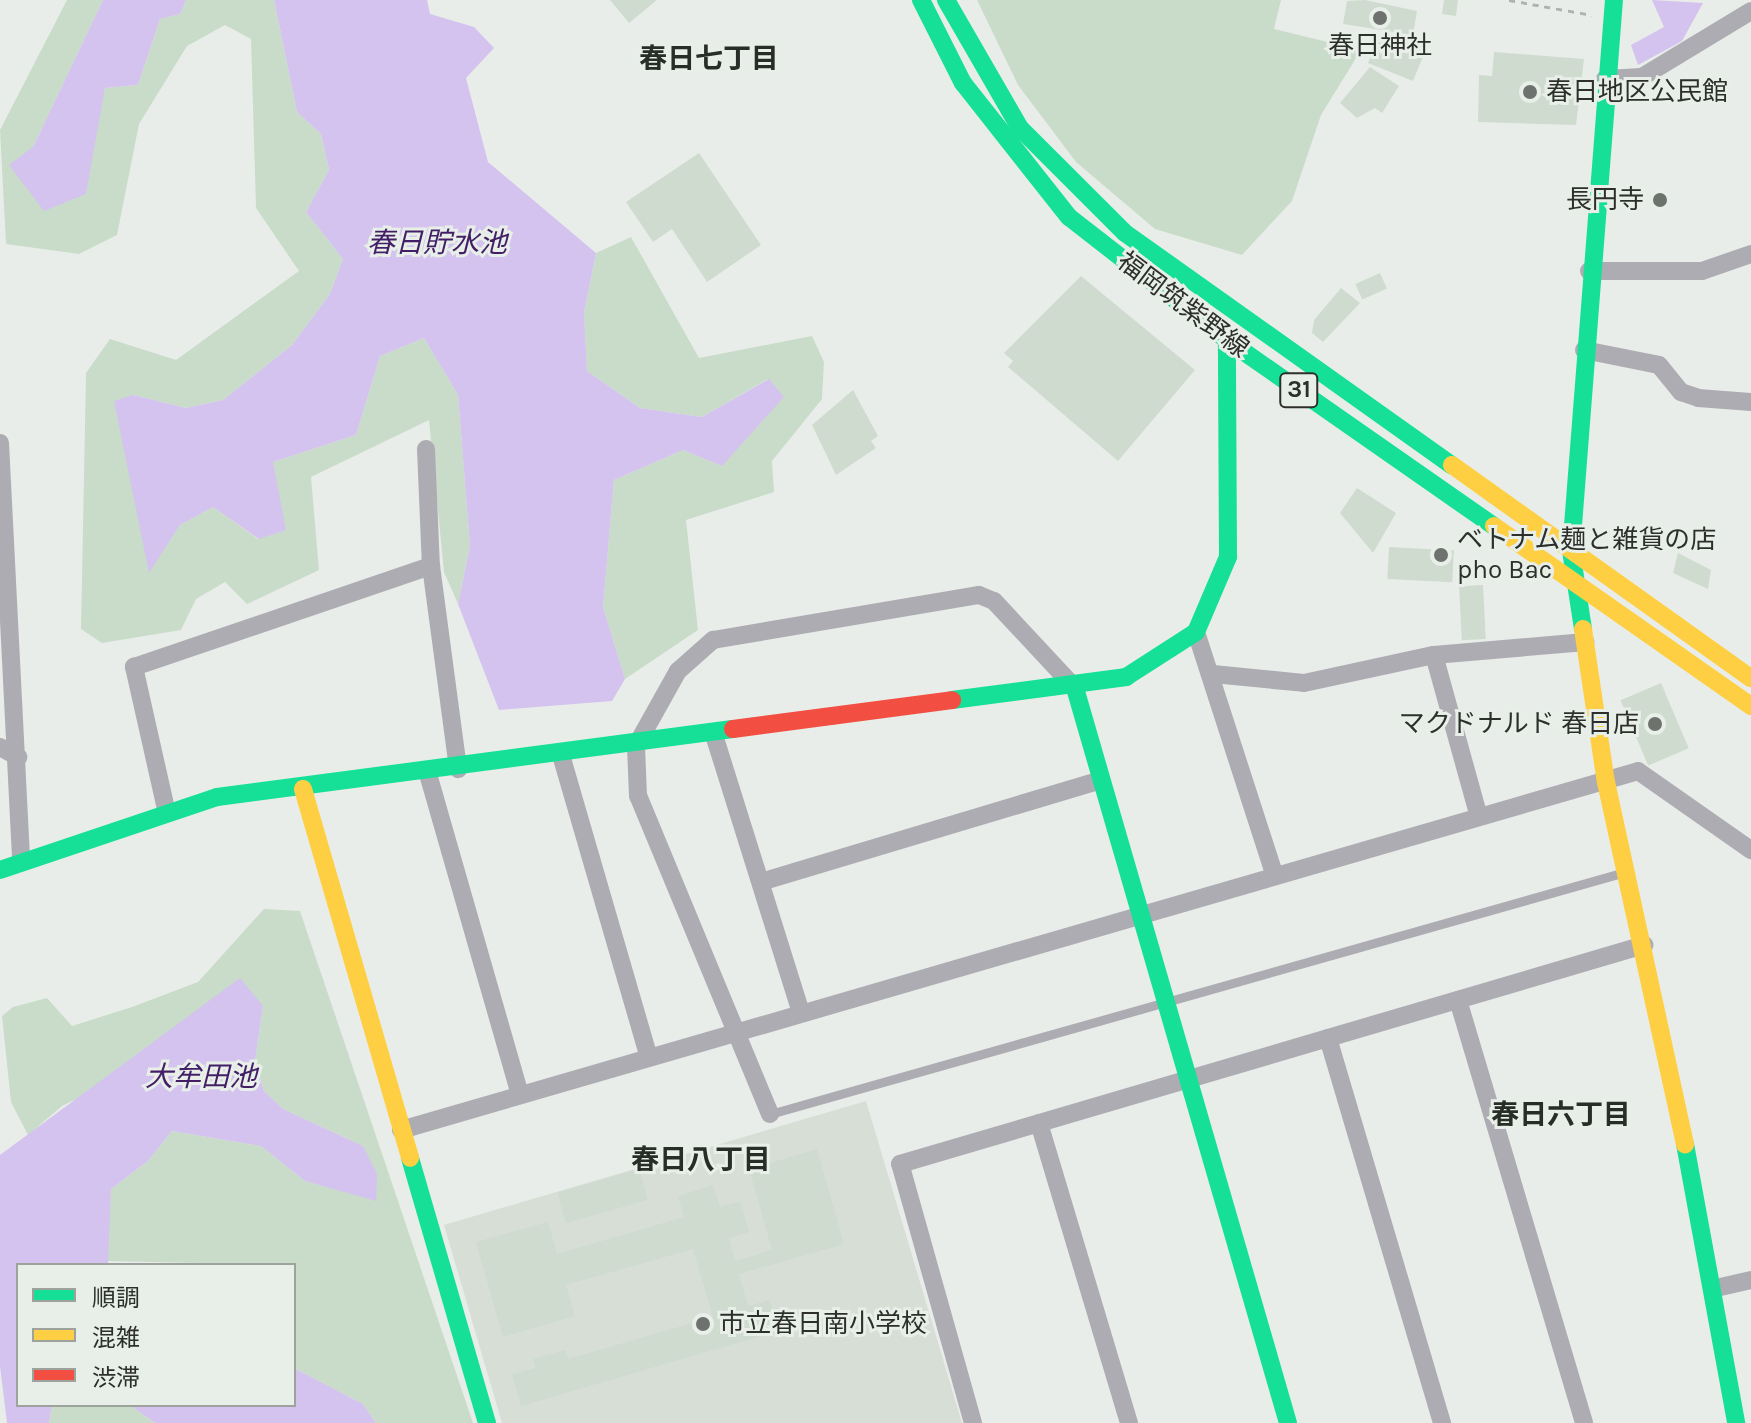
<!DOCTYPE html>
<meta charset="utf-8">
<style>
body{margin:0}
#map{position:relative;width:1751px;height:1423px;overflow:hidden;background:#e9ede9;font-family:Karla,"Noto Sans JP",sans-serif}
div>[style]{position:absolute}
.built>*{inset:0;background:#d6ded6}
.green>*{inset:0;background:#c9dcc9}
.water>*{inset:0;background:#d3c3ee}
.building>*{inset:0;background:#d0dbd0;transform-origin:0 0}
.path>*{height:3px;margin-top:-1.5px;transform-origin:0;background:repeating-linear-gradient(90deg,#b1b1b3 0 6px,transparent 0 12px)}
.lane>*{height:9px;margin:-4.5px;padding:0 4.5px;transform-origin:4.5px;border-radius:4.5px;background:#aeacb3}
.street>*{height:18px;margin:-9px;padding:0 9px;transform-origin:9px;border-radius:9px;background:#aeacb3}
.fast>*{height:18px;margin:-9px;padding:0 9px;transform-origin:9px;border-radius:9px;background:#16e098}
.slow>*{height:18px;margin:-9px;padding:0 9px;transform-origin:9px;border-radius:9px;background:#ffcf43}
.jam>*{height:18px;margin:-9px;padding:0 9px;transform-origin:9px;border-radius:9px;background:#f24e42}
.dots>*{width:22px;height:22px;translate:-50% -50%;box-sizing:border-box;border:4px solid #e8eee8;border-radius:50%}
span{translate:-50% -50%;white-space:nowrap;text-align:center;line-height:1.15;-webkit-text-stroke:6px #e8eee8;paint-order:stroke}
.shield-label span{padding:2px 6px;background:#e8eee8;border:2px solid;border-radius:6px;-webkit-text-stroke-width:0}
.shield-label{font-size:24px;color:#2c2f2c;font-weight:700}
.poi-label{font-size:26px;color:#2c2f2c}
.left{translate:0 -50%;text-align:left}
.right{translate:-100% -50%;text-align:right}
.street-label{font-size:26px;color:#2c2f2c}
.neighbourhood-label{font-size:28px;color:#282d28;font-weight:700}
.water-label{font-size:28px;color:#421e66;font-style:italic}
.legend{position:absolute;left:16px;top:1263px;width:280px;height:144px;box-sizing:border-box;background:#e8eee8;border:2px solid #9da29d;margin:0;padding:10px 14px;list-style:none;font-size:24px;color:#2c2f2c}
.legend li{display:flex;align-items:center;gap:16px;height:40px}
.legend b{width:40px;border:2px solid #9da29d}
</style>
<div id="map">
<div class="built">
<div style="clip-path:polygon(866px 1101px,962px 1423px,502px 1423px,444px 1225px)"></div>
</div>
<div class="green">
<div style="clip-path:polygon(67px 0,103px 0,33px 147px,94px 129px,105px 88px,138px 85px,160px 19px,180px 14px,186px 0,274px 0,297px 112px,321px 134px,329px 170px,306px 212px,343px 259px,330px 294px,292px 345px,223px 400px,186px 408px,133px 395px,149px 571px,180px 525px,213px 507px,258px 539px,273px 462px,356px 435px,380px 356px,424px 338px,458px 395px,470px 546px,458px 604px,444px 572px,429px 420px,311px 477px,319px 570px,247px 604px,225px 582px,196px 599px,181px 630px,102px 643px,81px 629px,86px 373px,110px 339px,176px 360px,299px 271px,256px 208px,251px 39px,225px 25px,187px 46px,139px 124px,117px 235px,79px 254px,6px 244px,0 130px)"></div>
<div style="clip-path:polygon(977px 0,1281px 0,1274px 29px,1361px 50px,1321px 115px,1292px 201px,1242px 255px,1155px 229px,1076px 162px,1018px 85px)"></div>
<div style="clip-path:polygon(631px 237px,699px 358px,812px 336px,824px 362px,822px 399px,772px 461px,774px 492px,686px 520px,698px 630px,625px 679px,603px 607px,614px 480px,683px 450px,722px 466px,768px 379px,702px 417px,640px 408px,587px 371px,584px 313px,596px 253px)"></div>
<div style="clip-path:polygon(264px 909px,300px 911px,473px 1423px,376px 1423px,363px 1404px,294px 1368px,294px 1265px,104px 1261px,111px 1189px,148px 1161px,172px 1131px,261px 1146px,305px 1181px,376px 1200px,363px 1146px,283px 1109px,264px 1091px,255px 1061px,263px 1006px,62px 1106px,28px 1135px,11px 1102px,2px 1016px,13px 1007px,47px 998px,72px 1026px,132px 1007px,198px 982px)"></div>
<div style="clip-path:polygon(52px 1405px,130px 1405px,155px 1423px,49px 1423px)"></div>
</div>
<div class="water">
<div style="clip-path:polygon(103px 0,186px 0,180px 14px,160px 19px,138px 85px,105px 88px,86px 194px,44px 211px,9px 165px,33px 147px)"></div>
<div style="clip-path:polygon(274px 0,427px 0,430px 14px,474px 27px,494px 48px,466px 78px,488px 162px,596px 253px,584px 313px,587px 371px,640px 408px,702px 417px,769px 379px,784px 397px,722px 466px,683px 450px,614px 480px,603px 607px,625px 679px,612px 701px,499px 710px,458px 604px,470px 546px,458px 395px,424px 338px,380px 356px,356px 435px,273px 462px,286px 530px,259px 539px,213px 507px,180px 525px,149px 573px,114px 401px,133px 395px,186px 408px,223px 400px,292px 345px,330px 294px,343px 259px,306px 212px,329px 170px,321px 134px,297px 112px)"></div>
<div style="clip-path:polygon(1652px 0,1703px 3px,1682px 41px,1638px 65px,1631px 45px,1664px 27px)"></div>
<div style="clip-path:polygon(240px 978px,263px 1006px,255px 1061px,264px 1091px,283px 1109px,363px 1146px,377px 1174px,376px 1201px,305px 1181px,261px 1146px,172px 1131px,148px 1161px,111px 1189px,108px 1265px,18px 1265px,18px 1405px,52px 1405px,49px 1423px,7px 1423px,0 1366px,0 1155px)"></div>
<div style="clip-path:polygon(294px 1368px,363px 1404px,376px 1423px,155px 1423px,130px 1405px,294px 1405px)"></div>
</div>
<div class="building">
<div style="clip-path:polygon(610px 0,657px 0,629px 23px)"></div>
<div style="clip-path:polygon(1365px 0,1417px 11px,1413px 35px,1343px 24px,1347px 1px)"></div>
<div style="clip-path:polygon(1444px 0,1458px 0,1456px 16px,1442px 14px)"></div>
<div style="clip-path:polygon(1388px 36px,1427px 47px,1413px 81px,1368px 63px,1377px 41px,1385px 44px)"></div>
<div style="clip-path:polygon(1494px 52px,1584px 59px,1576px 125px,1478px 122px,1479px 75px,1492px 76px)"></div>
<div style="clip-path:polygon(1370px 67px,1399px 86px,1382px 113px,1375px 108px,1357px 118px,1340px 103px)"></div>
<div style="clip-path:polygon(699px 153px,761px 245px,707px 282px,672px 229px,653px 242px,626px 202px)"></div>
<div style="left:1380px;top:273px;width:17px;height:27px;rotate:66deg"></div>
<div style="clip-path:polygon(1081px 276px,1195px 370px,1118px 461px,1008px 367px,1013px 361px,1004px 353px)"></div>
<div style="clip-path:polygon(1341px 288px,1360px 303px,1323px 342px,1312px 333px,1314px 320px)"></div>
<div style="clip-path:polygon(853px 390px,878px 436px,871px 441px,876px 448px,836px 475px,812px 425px)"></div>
<div style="clip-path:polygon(1357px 488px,1396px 513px,1373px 553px,1340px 513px)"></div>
<div style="left:1389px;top:547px;width:65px;height:32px;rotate:3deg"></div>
<div style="clip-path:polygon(1678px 553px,1711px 570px,1708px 589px,1673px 573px)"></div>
<div style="left:1483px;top:585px;width:54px;height:24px;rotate:87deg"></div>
<div style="left:1661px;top:683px;width:71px;height:44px;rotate:67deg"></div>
<div style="clip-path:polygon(817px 1149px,844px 1244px,739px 1274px,748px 1306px,770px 1300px,779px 1331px,521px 1406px,512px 1374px,536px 1368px,533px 1359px,565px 1350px,568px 1359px,713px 1317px,693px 1249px,566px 1285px,575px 1316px,503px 1337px,476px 1242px,548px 1222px,557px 1254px,684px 1217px,678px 1196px,713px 1185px,720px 1207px,740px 1201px,749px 1232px,729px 1238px,735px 1261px,772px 1250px,749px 1169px)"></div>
<div style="left:639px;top:1169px;width:32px;height:85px;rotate:74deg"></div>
</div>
<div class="path">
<div style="left:1509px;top:0;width:84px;rotate:10.2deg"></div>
</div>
<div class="lane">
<div style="left:770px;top:1114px;width:889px;rotate:-15.8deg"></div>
</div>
<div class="street">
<div style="left:1605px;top:79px;width:37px;rotate:-3deg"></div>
<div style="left:1642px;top:77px;width:127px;rotate:-31.2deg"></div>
<div style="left:1589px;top:271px;width:113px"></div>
<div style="left:1702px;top:271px;width:52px;rotate:-19.1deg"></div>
<div style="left:1584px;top:350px;width:76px;rotate:11.3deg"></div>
<div style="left:1659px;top:365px;width:35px;rotate:51deg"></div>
<div style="left:1681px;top:392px;width:18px;rotate:19deg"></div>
<div style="left:1698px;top:398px;width:53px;rotate:4.3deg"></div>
<div style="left:0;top:443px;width:420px;rotate:87.1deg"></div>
<div style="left:426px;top:449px;width:117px;rotate:87.6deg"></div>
<div style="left:431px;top:566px;width:205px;rotate:82.4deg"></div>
<div style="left:1196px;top:632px;width:256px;rotate:72.1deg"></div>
<div style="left:1434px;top:655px;width:152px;rotate:-4.9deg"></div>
<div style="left:1213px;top:674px;width:91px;rotate:5.6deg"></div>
<div style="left:1304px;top:683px;width:133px;rotate:-12.2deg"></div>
<div style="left:1434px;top:655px;width:168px;rotate:74.5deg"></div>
<div style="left:714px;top:735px;width:291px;rotate:72.6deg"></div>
<div style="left:0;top:747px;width:21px;rotate:29deg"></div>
<div style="left:561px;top:755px;width:315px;rotate:73.8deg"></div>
<div style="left:428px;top:774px;width:334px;rotate:74deg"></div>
<div style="left:166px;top:809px;width:146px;rotate:-102.7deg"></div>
<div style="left:134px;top:667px;width:314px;rotate:-18.8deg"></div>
<div style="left:761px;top:882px;width:354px;rotate:-16.7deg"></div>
<div style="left:1458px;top:1000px;width:441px;rotate:73.4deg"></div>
<div style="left:1328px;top:1038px;width:402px;rotate:73.5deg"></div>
<div style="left:770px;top:1114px;width:344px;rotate:-112.5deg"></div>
<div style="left:638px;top:796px;width:50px;rotate:-92.3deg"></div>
<div style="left:636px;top:746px;width:86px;rotate:-60.8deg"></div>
<div style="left:678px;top:671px;width:47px;rotate:-41.5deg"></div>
<div style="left:713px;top:640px;width:270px;rotate:-9.6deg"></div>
<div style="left:979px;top:595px;width:16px;rotate:22deg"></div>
<div style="left:994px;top:601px;width:119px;rotate:47deg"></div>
<div style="left:1039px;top:1123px;width:313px;rotate:73.3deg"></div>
<div style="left:401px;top:1130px;width:1288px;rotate:-16.18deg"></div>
<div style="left:1638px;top:771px;width:138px;rotate:35deg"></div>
<div style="left:1716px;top:1288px;width:36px;rotate:-13deg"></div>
<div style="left:973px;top:1423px;width:269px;rotate:-105.7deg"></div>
<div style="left:900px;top:1164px;width:776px;rotate:-16.4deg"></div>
</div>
<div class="fast">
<div style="left:921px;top:0;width:93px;rotate:63.2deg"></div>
<div style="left:963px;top:83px;width:171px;rotate:51.7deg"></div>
<div style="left:1069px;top:217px;width:200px;rotate:37.9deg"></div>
<div style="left:1227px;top:340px;width:325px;rotate:34.9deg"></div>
<div style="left:946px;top:0;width:148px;rotate:60deg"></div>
<div style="left:1020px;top:128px;width:148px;rotate:45deg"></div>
<div style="left:1125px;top:233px;width:401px;rotate:35.4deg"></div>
<div style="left:1583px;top:629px;width:79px;rotate:-98.7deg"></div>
<div style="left:1571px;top:551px;width:553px;rotate:-85.54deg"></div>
<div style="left:1075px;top:688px;width:765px;rotate:73.84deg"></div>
<div style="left:952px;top:700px;width:176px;rotate:-7.5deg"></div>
<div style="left:1126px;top:677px;width:83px;rotate:-32.7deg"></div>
<div style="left:1196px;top:632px;width:82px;rotate:-66.9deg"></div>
<div style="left:1228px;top:557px;width:217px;rotate:-90.3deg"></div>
<div style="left:0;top:870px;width:229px;rotate:-18.6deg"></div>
<div style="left:217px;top:797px;width:520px;rotate:-7.51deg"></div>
<div style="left:1685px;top:1144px;width:284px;rotate:79.6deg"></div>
<div style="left:410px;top:1158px;width:276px;rotate:73.8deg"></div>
</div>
<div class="slow">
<div style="left:1452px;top:465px;width:367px;rotate:35.5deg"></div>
<div style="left:1494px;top:526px;width:314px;rotate:35deg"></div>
<div style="left:1583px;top:629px;width:155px;rotate:81.5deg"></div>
<div style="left:1606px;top:782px;width:371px;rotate:77.7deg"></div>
<div style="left:303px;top:789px;width:384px;rotate:73.8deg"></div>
</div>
<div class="jam">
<div style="left:733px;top:729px;width:221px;rotate:-7.5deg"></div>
</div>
<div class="dots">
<div style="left:1380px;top:18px;background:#6e726e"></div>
<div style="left:1530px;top:92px;background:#6e726e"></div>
<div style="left:1660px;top:200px;background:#6e726e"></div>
<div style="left:1441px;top:555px;background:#6e726e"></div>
<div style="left:1655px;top:724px;background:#6e726e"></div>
<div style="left:703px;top:1324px;background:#6e726e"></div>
</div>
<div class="shield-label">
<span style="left:1299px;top:390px">31</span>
</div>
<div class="poi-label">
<span style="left:1380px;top:46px">春日神社</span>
<span class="left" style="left:1546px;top:92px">春日地区公民館</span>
<span class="right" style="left:1644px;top:200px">長円寺</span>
<span class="left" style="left:1457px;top:555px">ベトナム麺と雑貨の店<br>pho Bac</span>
<span class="right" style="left:1639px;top:724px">マクドナルド 春日店</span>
<span class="left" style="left:719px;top:1324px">市立春日南小学校</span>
</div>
<div class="street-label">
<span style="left:1183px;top:305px;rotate:37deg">福岡筑紫野線</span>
</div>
<div class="neighbourhood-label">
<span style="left:709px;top:59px">春日七丁目</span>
<span style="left:1561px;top:1115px">春日六丁目</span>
<span style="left:701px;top:1160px">春日八丁目</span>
</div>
<div class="water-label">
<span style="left:437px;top:243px">春日貯水池</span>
<span style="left:201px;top:1077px">大牟田池</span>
</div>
<ul class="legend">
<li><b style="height:10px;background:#16e098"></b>順調</li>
<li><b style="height:10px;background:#ffcf43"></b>混雑</li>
<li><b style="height:10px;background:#f24e42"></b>渋滞</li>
</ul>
</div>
